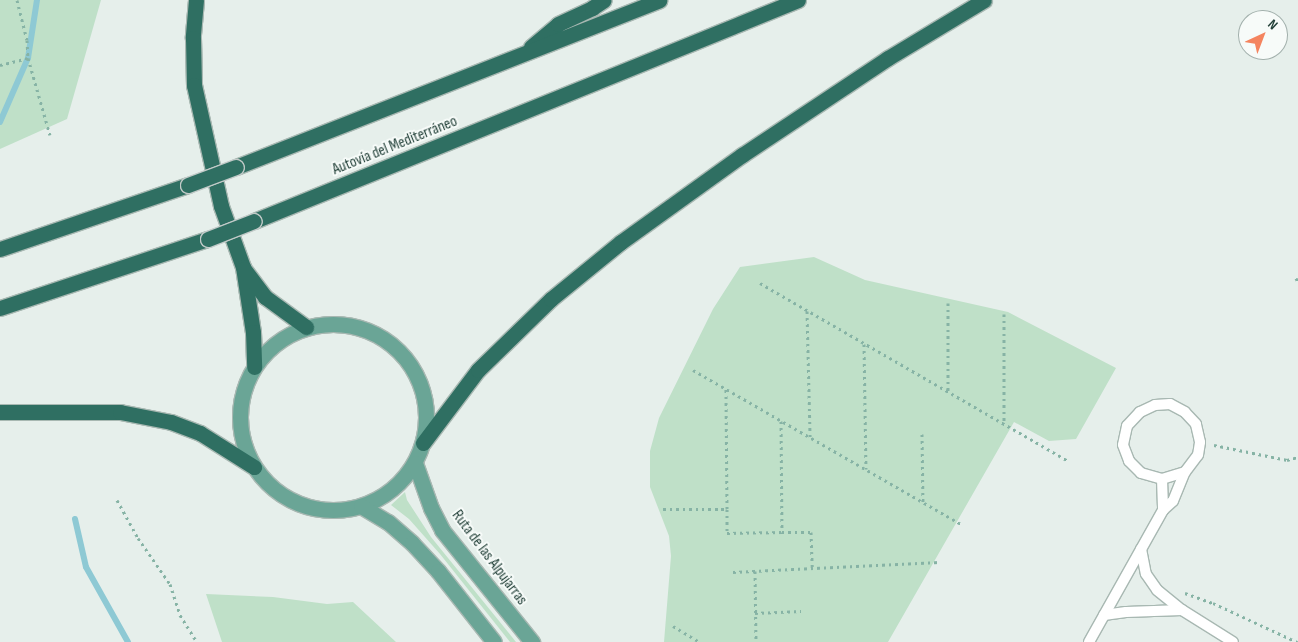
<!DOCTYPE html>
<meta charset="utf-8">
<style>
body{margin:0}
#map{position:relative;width:1298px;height:642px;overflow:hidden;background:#e6efeb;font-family:"Sofia Sans Condensed",sans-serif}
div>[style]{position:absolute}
.green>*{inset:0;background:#bfe0c8}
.stream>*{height:6px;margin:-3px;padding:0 3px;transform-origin:3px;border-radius:3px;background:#8ec9d4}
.path>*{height:3px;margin-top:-1.5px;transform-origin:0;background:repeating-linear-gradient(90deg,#86b3a5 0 2.5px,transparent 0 6.5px)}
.roads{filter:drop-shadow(1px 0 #a8b8b2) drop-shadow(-1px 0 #a8b8b2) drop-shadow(0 1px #a8b8b2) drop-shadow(0 -1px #a8b8b2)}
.lane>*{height:10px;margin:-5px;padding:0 5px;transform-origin:5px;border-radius:5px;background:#fff}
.primary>*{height:15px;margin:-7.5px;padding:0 7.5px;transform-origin:7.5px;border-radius:7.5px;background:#6aa596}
.primary>.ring{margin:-7.5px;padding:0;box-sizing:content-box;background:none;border:15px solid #6aa596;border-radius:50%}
.highway>*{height:15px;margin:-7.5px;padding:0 7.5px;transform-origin:7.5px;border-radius:7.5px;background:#2f6f62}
.bridges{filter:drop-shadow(1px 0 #c2cac8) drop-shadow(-1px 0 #c2cac8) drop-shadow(0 1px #c2cac8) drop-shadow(0 -1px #c2cac8)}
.highway-bridge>*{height:15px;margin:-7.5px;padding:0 7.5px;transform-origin:7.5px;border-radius:7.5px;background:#2f6f62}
span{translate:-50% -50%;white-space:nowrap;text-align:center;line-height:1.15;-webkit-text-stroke:4px #f7fbf9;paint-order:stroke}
.street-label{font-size:16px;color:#24423a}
.north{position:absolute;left:1238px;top:10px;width:50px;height:50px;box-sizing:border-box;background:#f7fbf9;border:1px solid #a3b1ad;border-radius:50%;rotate:43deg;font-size:14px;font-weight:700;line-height:20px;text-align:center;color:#24423a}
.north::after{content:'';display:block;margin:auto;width:18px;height:22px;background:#f4845f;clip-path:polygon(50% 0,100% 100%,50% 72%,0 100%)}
</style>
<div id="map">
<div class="green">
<div style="clip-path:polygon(0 0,101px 0,67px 119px,0 149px)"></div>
<div style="clip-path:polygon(814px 257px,865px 280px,1008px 312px,1116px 368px,1076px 439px,1049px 441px,1014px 422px,888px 642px,664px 642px,671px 556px,669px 536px,650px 487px,650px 451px,659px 418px,713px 309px,740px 267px)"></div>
<div style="clip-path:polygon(405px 492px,407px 500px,431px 537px,516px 642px,510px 642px,440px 554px,409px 519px,391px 505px)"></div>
<div style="clip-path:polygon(206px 594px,273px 597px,327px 604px,353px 602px,396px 642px,222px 642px)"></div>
</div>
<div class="stream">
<div style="left:0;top:122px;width:70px;rotate:-66.4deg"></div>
<div style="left:28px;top:58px;width:59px;rotate:-81.2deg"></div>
<div style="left:75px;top:519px;width:49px;rotate:77.1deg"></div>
<div style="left:86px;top:567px;width:86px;rotate:60.8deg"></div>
</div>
<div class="path">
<div style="left:17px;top:0;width:41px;rotate:76deg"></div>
<div style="left:27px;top:40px;width:18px;rotate:87deg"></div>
<div style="left:28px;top:58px;width:80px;rotate:74.1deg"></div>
<div style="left:0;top:65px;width:29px;rotate:-14deg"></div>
<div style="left:1296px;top:278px;width:4px;rotate:63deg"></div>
<div style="left:760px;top:283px;width:354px;rotate:30deg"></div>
<div style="left:948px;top:303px;width:88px;rotate:90deg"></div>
<div style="left:807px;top:311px;width:126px;rotate:88.6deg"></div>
<div style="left:1004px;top:314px;width:110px;rotate:90deg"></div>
<div style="left:864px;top:344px;width:125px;rotate:89.1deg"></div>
<div style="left:693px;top:370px;width:309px;rotate:29.9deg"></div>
<div style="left:781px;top:421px;width:111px;rotate:89.5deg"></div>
<div style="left:782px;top:532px;width:29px"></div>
<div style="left:811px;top:532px;width:36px;rotate:88deg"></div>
<div style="left:922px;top:434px;width:68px;rotate:89.2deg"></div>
<div style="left:1214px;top:445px;width:75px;rotate:11.6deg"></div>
<div style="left:1287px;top:460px;width:11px;rotate:-15deg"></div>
<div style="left:117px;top:500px;width:43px;rotate:61.1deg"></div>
<div style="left:138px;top:538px;width:56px;rotate:55.2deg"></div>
<div style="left:170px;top:584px;width:33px;rotate:72deg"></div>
<div style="left:180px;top:615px;width:32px;rotate:58deg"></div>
<div style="left:663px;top:509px;width:64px"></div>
<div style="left:727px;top:509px;width:120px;rotate:-90.5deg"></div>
<div style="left:727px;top:509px;width:24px;rotate:90deg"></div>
<div style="left:727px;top:533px;width:55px;rotate:-1deg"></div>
<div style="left:755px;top:571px;width:71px;rotate:89.2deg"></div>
<div style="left:733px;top:572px;width:207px;rotate:-2.8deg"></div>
<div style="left:1185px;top:593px;width:30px;rotate:20deg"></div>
<div style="left:1213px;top:603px;width:93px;rotate:24.9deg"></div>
<div style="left:755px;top:613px;width:46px;rotate:-2.5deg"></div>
<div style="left:673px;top:626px;width:31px;rotate:31deg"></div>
</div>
<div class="roads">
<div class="lane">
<div style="left:1162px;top:479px;width:31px;rotate:88deg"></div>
<div style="left:1141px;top:549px;width:25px;rotate:79deg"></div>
<div style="left:1146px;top:574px;width:19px;rotate:55deg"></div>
<div style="left:1157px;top:590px;width:32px;rotate:39deg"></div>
<div style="left:1182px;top:610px;width:60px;rotate:32.1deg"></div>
<div style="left:1104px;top:615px;width:22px;rotate:-8deg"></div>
<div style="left:1126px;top:612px;width:56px;rotate:-2deg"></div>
<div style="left:1089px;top:642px;width:151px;rotate:-60.7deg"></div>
<div style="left:1163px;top:510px;width:13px;rotate:-42deg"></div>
<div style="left:1173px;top:501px;width:31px;rotate:-68deg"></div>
<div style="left:1185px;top:472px;width:21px;rotate:-53deg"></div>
<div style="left:1198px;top:455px;width:13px;rotate:-81deg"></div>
<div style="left:1200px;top:442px;width:18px;rotate:-103deg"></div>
<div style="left:1196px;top:424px;width:16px;rotate:-133deg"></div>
<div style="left:1185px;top:412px;width:17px;rotate:-152deg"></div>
<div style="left:1170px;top:404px;width:15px;rotate:176deg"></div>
<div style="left:1155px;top:405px;width:17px;rotate:155deg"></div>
<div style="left:1140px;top:412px;width:19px;rotate:133deg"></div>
<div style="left:1127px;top:426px;width:19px;rotate:102deg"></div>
<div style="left:1123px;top:445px;width:17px;rotate:69deg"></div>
<div style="left:1129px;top:461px;width:17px;rotate:45deg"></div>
<div style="left:1141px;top:473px;width:22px;rotate:16deg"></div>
<div style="left:1162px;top:479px;width:24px;rotate:-17deg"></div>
</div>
<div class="primary">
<div class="ring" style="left:240px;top:324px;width:171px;height:171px"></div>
<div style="left:415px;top:463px;width:48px;rotate:70.4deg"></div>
<div style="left:431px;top:508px;width:25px;rotate:63deg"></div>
<div style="left:442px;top:530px;width:144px;rotate:51.2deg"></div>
<div style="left:361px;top:506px;width:31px;rotate:31deg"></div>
<div style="left:388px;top:522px;width:32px;rotate:41deg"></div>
<div style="left:412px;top:543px;width:38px;rotate:47deg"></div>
<div style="left:438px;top:571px;width:90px;rotate:51.7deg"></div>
</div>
<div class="highway">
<div style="left:196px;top:0;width:38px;rotate:95deg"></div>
<div style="left:193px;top:38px;width:47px;rotate:88.8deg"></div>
<div style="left:194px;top:85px;width:124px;rotate:77.4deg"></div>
<div style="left:221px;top:206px;width:65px;rotate:70.2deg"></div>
<div style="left:243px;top:267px;width:66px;rotate:81.3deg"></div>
<div style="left:253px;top:332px;width:35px;rotate:88deg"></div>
<div style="left:531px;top:47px;width:35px;rotate:-40deg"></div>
<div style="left:558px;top:24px;width:38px;rotate:-25deg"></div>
<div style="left:592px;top:8px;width:14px;rotate:-34deg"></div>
<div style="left:236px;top:167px;width:455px;rotate:-21.5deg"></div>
<div style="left:254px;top:221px;width:587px;rotate:-22.11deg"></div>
<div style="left:0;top:249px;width:199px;rotate:-18.8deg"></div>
<div style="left:244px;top:269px;width:35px;rotate:53deg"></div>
<div style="left:265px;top:297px;width:51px;rotate:36.2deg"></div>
<div style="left:0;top:308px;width:219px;rotate:-18.4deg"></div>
<div style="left:0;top:412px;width:120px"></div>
<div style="left:120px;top:412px;width:52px;rotate:11.1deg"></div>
<div style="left:171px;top:422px;width:31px;rotate:21deg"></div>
<div style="left:200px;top:433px;width:64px;rotate:32.2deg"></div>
<div style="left:423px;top:443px;width:91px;rotate:-53deg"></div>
<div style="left:478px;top:370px;width:102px;rotate:-44.2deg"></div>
<div style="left:551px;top:299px;width:90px;rotate:-39.2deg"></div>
<div style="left:621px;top:242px;width:149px;rotate:-35.7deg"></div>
<div style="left:742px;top:155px;width:175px;rotate:-33.6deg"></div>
<div style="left:888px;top:58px;width:112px;rotate:-31.1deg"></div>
</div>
</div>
<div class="bridges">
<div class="highway-bridge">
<div style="left:188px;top:185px;width:51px;rotate:-20.6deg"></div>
<div style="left:208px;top:239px;width:49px;rotate:-21.4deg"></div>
</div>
</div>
<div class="street-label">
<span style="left:395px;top:146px;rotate:-22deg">Autovía del Mediterráneo</span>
<span style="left:489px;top:558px;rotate:53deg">Ruta de las Alpujarras</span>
</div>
<div class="north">N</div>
</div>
